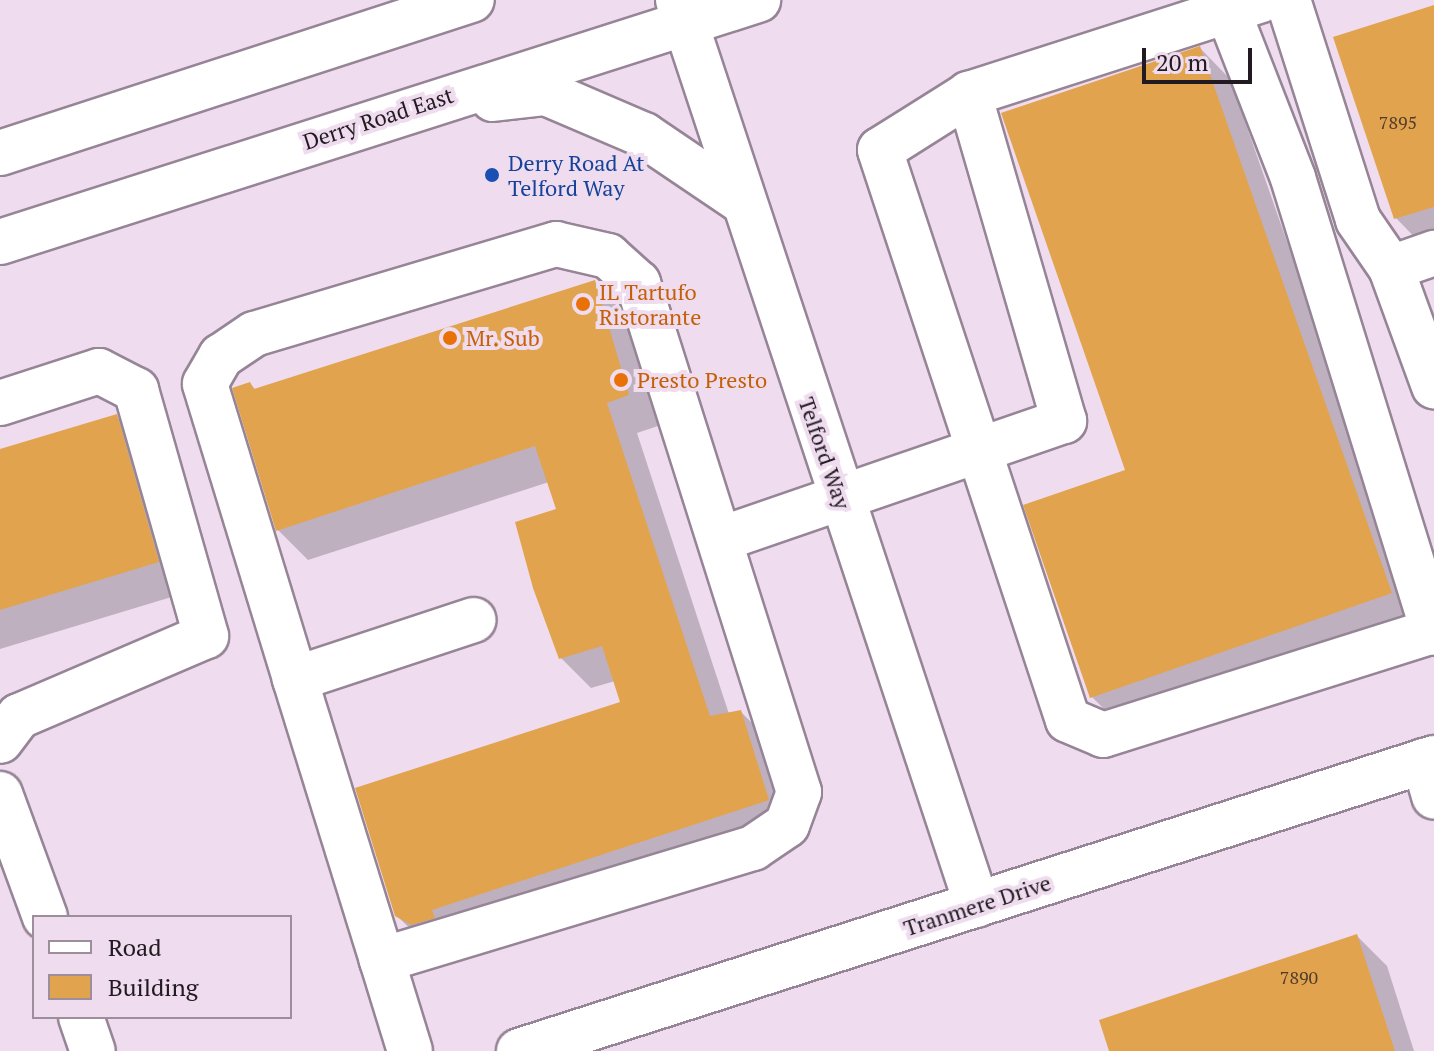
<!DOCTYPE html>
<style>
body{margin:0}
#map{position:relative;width:1434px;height:1051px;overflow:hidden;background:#efdcef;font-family:"PT Serif",serif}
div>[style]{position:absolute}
.shadow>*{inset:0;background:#0003}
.building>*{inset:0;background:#e1a34e}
.roads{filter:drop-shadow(2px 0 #968596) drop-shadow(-2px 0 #968596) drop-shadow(0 2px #968596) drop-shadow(0 -2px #968596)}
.minor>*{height:44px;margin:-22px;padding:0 22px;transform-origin:22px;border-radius:22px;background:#fff}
.major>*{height:44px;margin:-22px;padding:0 22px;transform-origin:22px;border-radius:22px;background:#fff}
.dots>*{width:22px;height:22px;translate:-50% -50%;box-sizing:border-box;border:4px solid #efdcef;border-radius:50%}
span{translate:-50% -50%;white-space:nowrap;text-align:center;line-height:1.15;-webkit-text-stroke:8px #efdcef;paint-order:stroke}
.number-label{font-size:18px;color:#513c2c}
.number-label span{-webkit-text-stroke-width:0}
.street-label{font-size:22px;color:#211a20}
.transit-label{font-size:22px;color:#164399}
.left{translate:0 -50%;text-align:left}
.food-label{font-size:22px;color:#c56008}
.legend{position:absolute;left:32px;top:915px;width:260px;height:104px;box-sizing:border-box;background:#efdcef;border:2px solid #9d8e9c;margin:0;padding:10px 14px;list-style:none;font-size:24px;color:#211a20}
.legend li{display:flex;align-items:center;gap:16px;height:40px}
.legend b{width:40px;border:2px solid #9d8e9c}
.scale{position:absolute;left:1142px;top:48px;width:110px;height:36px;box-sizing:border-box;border:4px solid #211a20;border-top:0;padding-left:10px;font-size:24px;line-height:28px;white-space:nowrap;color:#211a20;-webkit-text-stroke:6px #efdcef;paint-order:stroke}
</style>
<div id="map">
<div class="shadow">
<div style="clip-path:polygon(1434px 8px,1434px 246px,1426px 249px,1396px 218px)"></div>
<div style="clip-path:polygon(1200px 48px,1230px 79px,1421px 624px,1123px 728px,1092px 697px)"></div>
<div style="clip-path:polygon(594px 283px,624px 313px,658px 426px,637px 433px,729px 714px,741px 712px,771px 742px,798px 833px,428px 946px,396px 915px,623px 704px,615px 681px,591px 688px,561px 658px,559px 510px,549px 482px,308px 560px,278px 530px,250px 384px,256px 390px)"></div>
<div style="clip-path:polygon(116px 416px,147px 446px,188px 592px,0 649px,0 451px)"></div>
<div style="clip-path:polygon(1357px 936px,1387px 966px,1414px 1051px,1111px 1051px)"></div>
</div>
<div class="building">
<div style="clip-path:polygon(1434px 5px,1434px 207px,1394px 219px,1333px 37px)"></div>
<div style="clip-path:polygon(1200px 46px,1392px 593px,1090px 698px,1023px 505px,1125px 470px,1001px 113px)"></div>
<div style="clip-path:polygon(595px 280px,629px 395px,607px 403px,710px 716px,741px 710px,769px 800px,432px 910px,435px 918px,411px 925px,395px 916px,355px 788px,620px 702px,602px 646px,559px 659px,533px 588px,515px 522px,556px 509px,535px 446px,276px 531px,232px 388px,250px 382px,254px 389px)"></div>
<div style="clip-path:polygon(117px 414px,159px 562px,0 610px,0 449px)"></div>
<div style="clip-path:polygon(1357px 934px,1395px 1051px,1109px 1051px,1099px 1020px)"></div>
</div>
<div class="roads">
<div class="minor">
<div style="left:678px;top:0;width:953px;rotate:71.72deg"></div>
<div style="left:1288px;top:0;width:231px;rotate:72.3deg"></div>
<div style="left:1358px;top:220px;width:58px;rotate:55.5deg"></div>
<div style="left:1391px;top:268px;width:126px;rotate:70deg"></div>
<div style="left:1228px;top:11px;width:179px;rotate:68.7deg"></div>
<div style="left:1293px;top:178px;width:476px;rotate:72.8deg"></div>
<div style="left:969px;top:94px;width:105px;rotate:147.8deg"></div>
<div style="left:880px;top:150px;width:600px;rotate:71.75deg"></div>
<div style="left:1068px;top:720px;width:38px;rotate:23deg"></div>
<div style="left:1103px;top:735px;width:346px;rotate:-17.5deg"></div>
<div style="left:1391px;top:268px;width:46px;rotate:-19.2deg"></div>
<div style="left:0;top:403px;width:104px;rotate:-17.9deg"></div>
<div style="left:99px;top:371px;width:42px;rotate:27.2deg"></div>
<div style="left:136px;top:390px;width:256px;rotate:74.1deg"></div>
<div style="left:206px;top:636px;width:203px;rotate:156.8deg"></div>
<div style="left:19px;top:716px;width:31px;rotate:127deg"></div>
<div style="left:721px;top:539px;width:363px;rotate:-19deg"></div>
<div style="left:1064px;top:421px;width:341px;rotate:-106.2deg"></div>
<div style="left:969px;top:94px;width:307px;rotate:-17.8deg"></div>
<div style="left:295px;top:679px;width:188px;rotate:-18.3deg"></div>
<div style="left:1424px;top:761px;width:37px;rotate:74deg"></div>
<div style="left:0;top:794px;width:131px;rotate:69.9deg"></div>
<div style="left:382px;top:960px;width:388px;rotate:-16.8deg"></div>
<div style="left:753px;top:848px;width:41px;rotate:-34.1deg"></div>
<div style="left:787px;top:825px;width:35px;rotate:-70deg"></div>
<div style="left:799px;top:792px;width:534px;rotate:-107.55deg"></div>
<div style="left:638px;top:283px;width:40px;rotate:-138deg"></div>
<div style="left:608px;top:256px;width:53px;rotate:-167deg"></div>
<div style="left:556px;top:244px;width:315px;rotate:163.4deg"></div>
<div style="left:254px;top:334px;width:40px;rotate:146deg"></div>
<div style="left:221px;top:356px;width:32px;rotate:120deg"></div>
<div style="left:205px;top:384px;width:308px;rotate:73deg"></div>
<div style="left:295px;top:679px;width:294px;rotate:72.8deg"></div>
<div style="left:382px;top:960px;width:95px;rotate:72.9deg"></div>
<div style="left:81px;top:1017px;width:36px;rotate:71deg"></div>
<div style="left:519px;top:1051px;width:961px;rotate:-17.76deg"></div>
</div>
<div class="major">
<div style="left:493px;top:99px;width:53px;rotate:-6.5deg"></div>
<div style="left:546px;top:93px;width:107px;rotate:23.2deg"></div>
<div style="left:644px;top:135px;width:116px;rotate:34.1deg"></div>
<div style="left:0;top:153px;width:496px;rotate:-18deg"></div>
<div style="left:0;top:242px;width:796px;rotate:-17.71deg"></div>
</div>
</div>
<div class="dots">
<div style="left:492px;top:175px;background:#1a4fb4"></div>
<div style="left:583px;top:304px;background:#e8710a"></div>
<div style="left:450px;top:338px;background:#e8710a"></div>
<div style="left:621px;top:380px;background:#e8710a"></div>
</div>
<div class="number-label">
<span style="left:1398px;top:122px">7895</span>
<span style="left:1299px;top:977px">7890</span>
</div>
<div class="street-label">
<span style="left:378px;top:118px;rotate:-18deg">Derry Road East</span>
<span style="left:825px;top:453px;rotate:71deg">Telford Way</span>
<span style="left:977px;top:905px;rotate:-18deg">Tranmere Drive</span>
</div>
<div class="transit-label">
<span class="left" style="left:508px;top:175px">Derry Road At<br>Telford Way</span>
</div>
<div class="food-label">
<span class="left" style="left:599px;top:304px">IL Tartufo<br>Ristorante</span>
<span class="left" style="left:466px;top:338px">Mr. Sub</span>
<span class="left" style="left:637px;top:380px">Presto Presto</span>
</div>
<ul class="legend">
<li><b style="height:10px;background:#fff"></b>Road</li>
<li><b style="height:22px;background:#e1a34e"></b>Building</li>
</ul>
<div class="scale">20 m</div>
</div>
